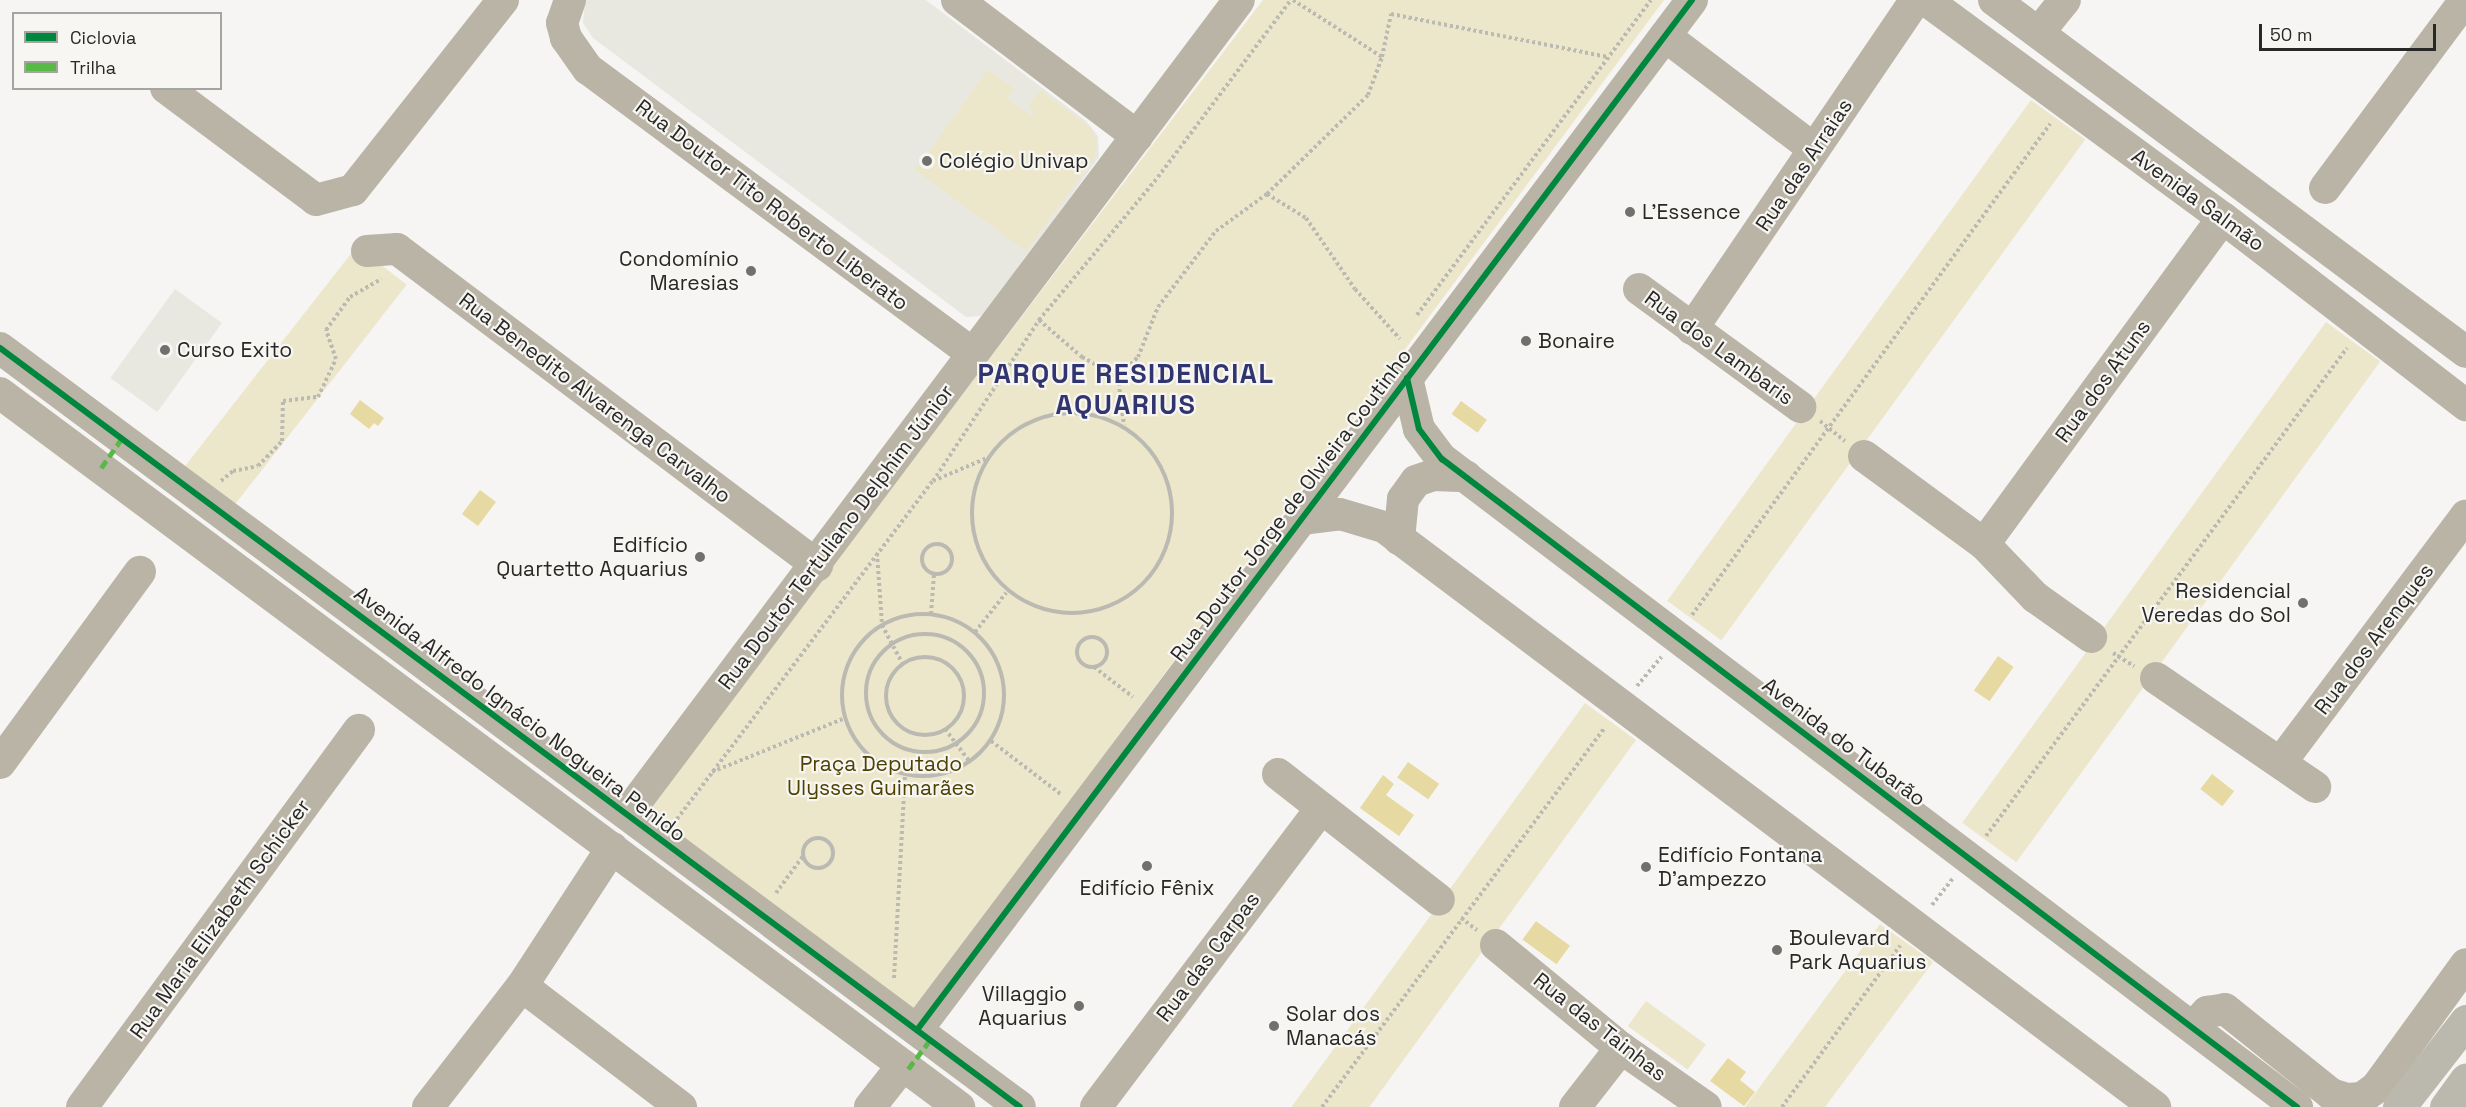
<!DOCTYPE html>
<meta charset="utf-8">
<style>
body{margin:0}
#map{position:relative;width:2466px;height:1107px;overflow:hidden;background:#f6f5f3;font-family:"Space Grotesk",sans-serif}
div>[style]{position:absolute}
.built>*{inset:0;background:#e9e8e0;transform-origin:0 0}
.green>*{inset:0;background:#ece6ca;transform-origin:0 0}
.water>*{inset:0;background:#e6d9a1;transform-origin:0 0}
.path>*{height:4px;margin-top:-2px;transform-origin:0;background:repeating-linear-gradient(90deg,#bbbab2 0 3px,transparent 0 6px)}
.path>.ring{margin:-2px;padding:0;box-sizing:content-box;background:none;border:4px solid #bbbab2;border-radius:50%}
.minor>*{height:32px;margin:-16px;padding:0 16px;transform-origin:16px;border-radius:16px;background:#b9b4a6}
.major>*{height:33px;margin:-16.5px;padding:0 16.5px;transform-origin:16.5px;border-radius:16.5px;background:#bbb9ad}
.quiet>*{height:4.5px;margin-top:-2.25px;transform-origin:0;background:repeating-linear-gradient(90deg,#58b947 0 9px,transparent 0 13.5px)}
.cycleway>*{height:6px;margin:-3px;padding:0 3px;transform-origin:3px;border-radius:3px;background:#00873e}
.dots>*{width:16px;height:16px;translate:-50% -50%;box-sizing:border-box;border:3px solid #f7f6f2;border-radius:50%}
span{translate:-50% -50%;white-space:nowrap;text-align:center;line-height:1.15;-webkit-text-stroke:4.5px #f7f6f2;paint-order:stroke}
.poi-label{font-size:21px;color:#282827}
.left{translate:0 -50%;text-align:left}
.right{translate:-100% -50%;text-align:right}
.street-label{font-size:21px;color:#282827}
.park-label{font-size:21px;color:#4e4100}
.district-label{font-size:27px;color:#31356f;font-weight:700;letter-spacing:1.5px}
.legend{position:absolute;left:12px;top:12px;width:210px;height:78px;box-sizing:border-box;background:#f7f6f2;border:2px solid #a4a4a1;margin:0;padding:8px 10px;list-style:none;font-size:18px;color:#282827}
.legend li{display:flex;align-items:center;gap:12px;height:30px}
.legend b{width:30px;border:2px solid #a4a4a1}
.scale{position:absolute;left:2259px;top:24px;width:177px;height:27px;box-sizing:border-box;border:3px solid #282827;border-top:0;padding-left:8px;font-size:18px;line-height:21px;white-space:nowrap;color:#282827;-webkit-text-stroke:4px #f7f6f2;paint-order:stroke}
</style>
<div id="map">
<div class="built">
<div style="clip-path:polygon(585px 0,926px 0,1086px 121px,1098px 136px,1099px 157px,991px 308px,980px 316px,966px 317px,593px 38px,583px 23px)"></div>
<div style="left:175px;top:289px;width:58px;height:110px;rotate:36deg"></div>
</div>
<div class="green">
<div style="clip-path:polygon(1263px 0,1664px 0,912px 1014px,644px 812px)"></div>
<div style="clip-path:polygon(988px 70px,1014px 89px,1007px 98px,1031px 116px,1034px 112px,1028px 107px,1040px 90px,1091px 128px,1097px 143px,1094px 158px,1026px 251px,915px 170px)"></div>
<div style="left:2031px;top:100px;width:67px;height:619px;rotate:36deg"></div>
<div style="left:357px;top:246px;width:63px;height:294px;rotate:38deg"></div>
<div style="left:2326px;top:322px;width:67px;height:619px;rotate:36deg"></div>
<div style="left:1585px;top:703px;width:63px;height:502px;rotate:36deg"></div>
<div style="clip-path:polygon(1880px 924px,1933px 962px,1825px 1107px,1745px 1107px)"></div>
<div style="left:1646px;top:1001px;width:74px;height:31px;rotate:36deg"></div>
</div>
<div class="water">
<div style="clip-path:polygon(360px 400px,384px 418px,378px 426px,374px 423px,369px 429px,350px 414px)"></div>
<div style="left:1461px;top:401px;width:32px;height:16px;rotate:36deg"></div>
<div style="left:480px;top:490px;width:20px;height:30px;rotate:37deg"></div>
<div style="left:1998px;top:656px;width:19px;height:42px;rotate:35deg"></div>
<div style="left:1408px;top:762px;width:38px;height:19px;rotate:35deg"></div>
<div style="left:2212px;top:774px;width:28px;height:19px;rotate:38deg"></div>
<div style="clip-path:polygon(1383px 775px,1394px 784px,1386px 795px,1414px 815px,1399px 836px,1360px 808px)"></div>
<div style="left:1536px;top:921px;width:42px;height:23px;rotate:36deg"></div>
<div style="clip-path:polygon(1728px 1058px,1746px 1072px,1740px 1080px,1755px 1092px,1744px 1106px,1710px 1081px)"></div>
</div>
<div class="path">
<div style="left:1293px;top:0;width:106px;rotate:32.6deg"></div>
<div style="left:1267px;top:194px;width:46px;rotate:31.6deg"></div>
<div style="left:1306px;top:218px;width:86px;rotate:55.4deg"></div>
<div style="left:1355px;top:289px;width:67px;rotate:48deg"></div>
<div style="left:1417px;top:315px;width:392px;rotate:-53.4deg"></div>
<div style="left:1039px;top:320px;width:57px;rotate:40.7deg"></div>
<div style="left:1082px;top:357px;width:41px;rotate:29.1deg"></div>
<div style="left:1118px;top:377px;width:48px;rotate:82.9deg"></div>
<div style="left:1118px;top:377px;width:28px;rotate:-45deg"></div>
<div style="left:1138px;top:357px;width:54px;rotate:-68.2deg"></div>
<div style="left:1158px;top:307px;width:96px;rotate:-52.7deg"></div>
<div style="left:1216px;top:231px;width:63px;rotate:-36deg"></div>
<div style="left:1267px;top:194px;width:141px;rotate:-44.4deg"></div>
<div style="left:1368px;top:95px;width:40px;rotate:-69.8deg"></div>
<div style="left:1382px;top:57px;width:44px;rotate:-78.2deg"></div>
<div style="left:1391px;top:14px;width:221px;rotate:11.2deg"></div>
<div class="ring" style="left:972px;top:413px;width:196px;height:196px"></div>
<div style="left:1820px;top:421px;width:32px;rotate:39deg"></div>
<div style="left:221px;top:481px;width:16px;rotate:-40deg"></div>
<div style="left:233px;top:471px;width:25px;rotate:-11deg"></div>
<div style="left:258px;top:466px;width:35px;rotate:-46deg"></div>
<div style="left:282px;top:441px;width:40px;rotate:-88.6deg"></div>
<div style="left:283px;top:401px;width:35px;rotate:-7deg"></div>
<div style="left:318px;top:397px;width:42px;rotate:-64.7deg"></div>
<div style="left:336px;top:359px;width:31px;rotate:-109deg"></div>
<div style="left:326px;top:330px;width:41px;rotate:-54deg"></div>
<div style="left:350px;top:297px;width:36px;rotate:-30deg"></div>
<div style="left:933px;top:481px;width:59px;rotate:-23.1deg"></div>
<div class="ring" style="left:922px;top:544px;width:26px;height:26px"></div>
<div style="left:877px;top:553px;width:72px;rotate:86deg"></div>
<div style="left:882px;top:625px;width:43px;rotate:62.2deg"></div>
<div class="ring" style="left:842px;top:614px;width:158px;height:158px"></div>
<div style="left:931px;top:614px;width:40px;rotate:-85.7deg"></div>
<div style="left:1692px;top:615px;width:608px;rotate:-53.9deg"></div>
<div style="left:975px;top:632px;width:50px;rotate:-51.5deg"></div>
<div class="ring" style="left:866px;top:634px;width:114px;height:114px"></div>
<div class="ring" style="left:1077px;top:637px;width:26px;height:26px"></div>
<div style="left:2113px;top:653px;width:25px;rotate:32deg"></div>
<div class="ring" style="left:886px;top:657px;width:74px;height:74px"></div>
<div style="left:1094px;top:667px;width:49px;rotate:37.6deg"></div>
<div style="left:1637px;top:686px;width:38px;rotate:-50deg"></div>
<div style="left:945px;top:729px;width:41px;rotate:52.9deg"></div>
<div style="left:991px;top:741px;width:89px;rotate:37.3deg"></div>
<div style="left:712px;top:772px;width:144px;rotate:-22.1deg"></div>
<div style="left:677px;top:819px;width:424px;rotate:-52.9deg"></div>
<div style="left:933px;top:481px;width:193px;rotate:-56.6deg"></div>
<div style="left:1039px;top:320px;width:186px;rotate:-50.2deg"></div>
<div style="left:1158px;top:177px;width:221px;rotate:-53.1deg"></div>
<div style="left:1986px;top:836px;width:607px;rotate:-53.51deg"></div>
<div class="ring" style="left:803px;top:838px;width:26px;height:26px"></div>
<div style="left:776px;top:893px;width:46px;rotate:-53.9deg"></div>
<div style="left:1932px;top:905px;width:34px;rotate:-52deg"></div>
<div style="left:1461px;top:918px;width:20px;rotate:37deg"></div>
<div style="left:894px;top:978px;width:203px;rotate:-86.9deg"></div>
<div style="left:1322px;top:1107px;width:473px;rotate:-53.3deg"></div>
<div style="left:1782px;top:1107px;width:200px;rotate:-53.8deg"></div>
</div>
<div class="minor">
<div style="left:570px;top:0;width:24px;rotate:109deg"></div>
<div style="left:562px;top:23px;width:16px;rotate:75deg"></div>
<div style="left:566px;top:38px;width:38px;rotate:55deg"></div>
<div style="left:588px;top:69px;width:479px;rotate:36.5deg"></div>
<div style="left:957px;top:0;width:226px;rotate:37.1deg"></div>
<div style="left:1926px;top:0;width:368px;rotate:36.3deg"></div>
<div style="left:2223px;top:218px;width:307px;rotate:37.6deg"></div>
<div style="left:1994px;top:0;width:589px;rotate:36.71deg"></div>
<div style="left:2039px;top:32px;width:41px;rotate:-50.9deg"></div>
<div style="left:1665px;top:36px;width:187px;rotate:37.2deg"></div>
<div style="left:166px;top:88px;width:187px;rotate:36.7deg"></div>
<div style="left:316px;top:200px;width:38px;rotate:-15deg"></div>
<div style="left:353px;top:190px;width:242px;rotate:-51.7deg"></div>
<div style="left:2325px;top:188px;width:234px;rotate:-53.3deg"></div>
<div style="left:367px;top:251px;width:30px;rotate:-4deg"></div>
<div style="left:397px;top:249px;width:526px;rotate:36.96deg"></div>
<div style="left:1639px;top:289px;width:200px;rotate:36.2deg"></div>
<div style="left:1692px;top:329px;width:398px;rotate:-55.8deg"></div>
<div style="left:0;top:348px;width:1271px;rotate:36.65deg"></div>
<div style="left:1407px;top:378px;width:52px;rotate:76.8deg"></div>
<div style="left:1419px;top:429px;width:38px;rotate:53deg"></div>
<div style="left:1442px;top:459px;width:1073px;rotate:37.16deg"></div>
<div style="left:0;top:393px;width:1196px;rotate:36.67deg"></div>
<div style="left:1864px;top:456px;width:149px;rotate:36.3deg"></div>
<div style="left:1984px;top:544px;width:74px;rotate:46.1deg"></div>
<div style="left:2035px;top:597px;width:69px;rotate:35.5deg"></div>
<div style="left:1301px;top:519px;width:39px;rotate:-7deg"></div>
<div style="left:1340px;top:514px;width:46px;rotate:16.5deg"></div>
<div style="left:1384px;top:527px;width:965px;rotate:36.95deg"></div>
<div style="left:1399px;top:539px;width:40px;rotate:-84.3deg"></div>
<div style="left:1403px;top:499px;width:22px;rotate:-54deg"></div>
<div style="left:1416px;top:481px;width:18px;rotate:-19deg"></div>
<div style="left:1433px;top:475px;width:33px;rotate:2deg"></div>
<div style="left:1984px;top:544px;width:404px;rotate:-53.8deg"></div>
<div style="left:2156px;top:678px;width:193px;rotate:34.4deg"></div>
<div style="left:2281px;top:762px;width:308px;rotate:-53.1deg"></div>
<div style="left:0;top:763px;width:237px;rotate:-53.8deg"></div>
<div style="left:1278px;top:774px;width:204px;rotate:38deg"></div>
<div style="left:627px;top:814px;width:1018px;rotate:-53.06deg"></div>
<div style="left:1496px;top:945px;width:162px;rotate:39.5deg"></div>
<div style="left:1621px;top:1048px;width:103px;rotate:34.8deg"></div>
<div style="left:522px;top:986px;width:200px;rotate:37.3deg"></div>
<div style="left:2193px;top:1027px;width:21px;rotate:-47deg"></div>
<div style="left:2207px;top:1012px;width:18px;rotate:-9deg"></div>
<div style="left:2225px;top:1009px;width:136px;rotate:38.7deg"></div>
<div style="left:2331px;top:1094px;width:17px;rotate:17deg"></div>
<div style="left:2347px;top:1099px;width:15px;rotate:-4deg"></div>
<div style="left:2362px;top:1098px;width:17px;rotate:-36deg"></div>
<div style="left:2376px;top:1088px;width:153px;rotate:-54deg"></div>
<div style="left:917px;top:1030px;width:1289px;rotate:-53.04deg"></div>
<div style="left:82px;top:1107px;width:468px;rotate:-53.7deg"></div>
<div style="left:428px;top:1107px;width:153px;rotate:-52.2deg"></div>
<div style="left:522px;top:986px;width:165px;rotate:-56.9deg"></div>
<div style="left:870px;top:1107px;width:53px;rotate:-51.8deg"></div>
<div style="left:1096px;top:1107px;width:374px;rotate:-53deg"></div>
<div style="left:1575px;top:1107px;width:75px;rotate:-52.1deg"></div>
</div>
<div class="major">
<div style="left:2399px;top:1107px;width:109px;rotate:-52.1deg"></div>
<div style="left:2446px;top:1107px;width:34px;rotate:-54deg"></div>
</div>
<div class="quiet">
<div style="left:101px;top:468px;width:37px;rotate:-55deg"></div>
<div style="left:908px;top:1069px;width:36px;rotate:-53deg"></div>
</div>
<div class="cycleway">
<div style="left:0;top:348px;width:1271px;rotate:36.65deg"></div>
<div style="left:1407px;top:378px;width:52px;rotate:76.8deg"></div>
<div style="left:1419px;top:429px;width:38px;rotate:53deg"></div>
<div style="left:1442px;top:459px;width:1073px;rotate:37.16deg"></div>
<div style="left:917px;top:1030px;width:1289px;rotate:-53.04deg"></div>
</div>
<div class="dots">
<div style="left:927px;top:161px;background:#70706e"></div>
<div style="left:1630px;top:212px;background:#70706e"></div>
<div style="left:751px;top:271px;background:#70706e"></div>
<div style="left:1526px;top:341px;background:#70706e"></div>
<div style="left:165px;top:350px;background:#70706e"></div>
<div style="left:700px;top:557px;background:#70706e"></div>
<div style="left:2303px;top:603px;background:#70706e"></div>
<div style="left:1147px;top:866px;background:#70706e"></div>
<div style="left:1646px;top:867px;background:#70706e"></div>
<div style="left:1777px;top:950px;background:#70706e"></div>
<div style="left:1079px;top:1006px;background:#70706e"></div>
<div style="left:1274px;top:1026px;background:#70706e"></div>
</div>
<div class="poi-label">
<span class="left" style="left:939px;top:161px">Colégio Univap</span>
<span class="left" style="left:1642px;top:212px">L'Essence</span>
<span class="right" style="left:739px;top:271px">Condomínio<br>Maresias</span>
<span class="left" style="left:1538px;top:341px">Bonaire</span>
<span class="left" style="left:177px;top:350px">Curso Exito</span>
<span class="right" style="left:688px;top:557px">Edifício<br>Quartetto Aquarius</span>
<span class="right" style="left:2291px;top:603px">Residencial<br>Veredas do Sol</span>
<span class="left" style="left:1658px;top:867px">Edifício Fontana<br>D'ampezzo</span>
<span style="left:1147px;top:888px">Edifício Fênix</span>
<span class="left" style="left:1789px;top:950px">Boulevard<br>Park Aquarius</span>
<span class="right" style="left:1067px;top:1006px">Villaggio<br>Aquarius</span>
<span class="left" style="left:1286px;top:1026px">Solar dos<br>Manacás</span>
</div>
<div class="street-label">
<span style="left:1804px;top:165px;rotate:-56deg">Rua das Arraias</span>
<span style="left:2198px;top:200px;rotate:36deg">Avenida Salmão</span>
<span style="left:772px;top:205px;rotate:37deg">Rua Doutor Tito Roberto Liberato</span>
<span style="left:1719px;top:348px;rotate:36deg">Rua dos Lambaris</span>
<span style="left:2103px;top:381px;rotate:-54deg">Rua dos Atuns</span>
<span style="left:595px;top:398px;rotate:37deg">Rua Benedito Alvarenga Carvalho</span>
<span style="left:1291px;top:505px;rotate:-53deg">Rua Doutor Jorge de Olvieira Coutinho</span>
<span style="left:836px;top:537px;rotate:-53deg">Rua Doutor Tertuliano Delphim Júnior</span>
<span style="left:2374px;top:639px;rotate:-53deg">Rua dos Arenques</span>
<span style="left:520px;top:714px;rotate:37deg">Avenida Alfredo Ignácio Nogueira Penido</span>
<span style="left:1844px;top:742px;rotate:37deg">Avenida do Tubarão</span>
<span style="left:220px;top:919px;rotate:-54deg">Rua Maria Elizabeth Schicker</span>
<span style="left:1208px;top:957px;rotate:-53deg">Rua das Carpas</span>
<span style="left:1600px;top:1027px;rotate:38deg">Rua das Tainhas</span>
</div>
<div class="park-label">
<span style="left:881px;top:776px">Praça Deputado<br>Ulysses Guimarães</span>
</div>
<div class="district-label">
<span style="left:1126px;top:389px">PARQUE RESIDENCIAL<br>AQUARIUS</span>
</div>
<ul class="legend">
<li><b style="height:8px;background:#00873e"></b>Ciclovia</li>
<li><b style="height:8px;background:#58b947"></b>Trilha</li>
</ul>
<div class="scale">50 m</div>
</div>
